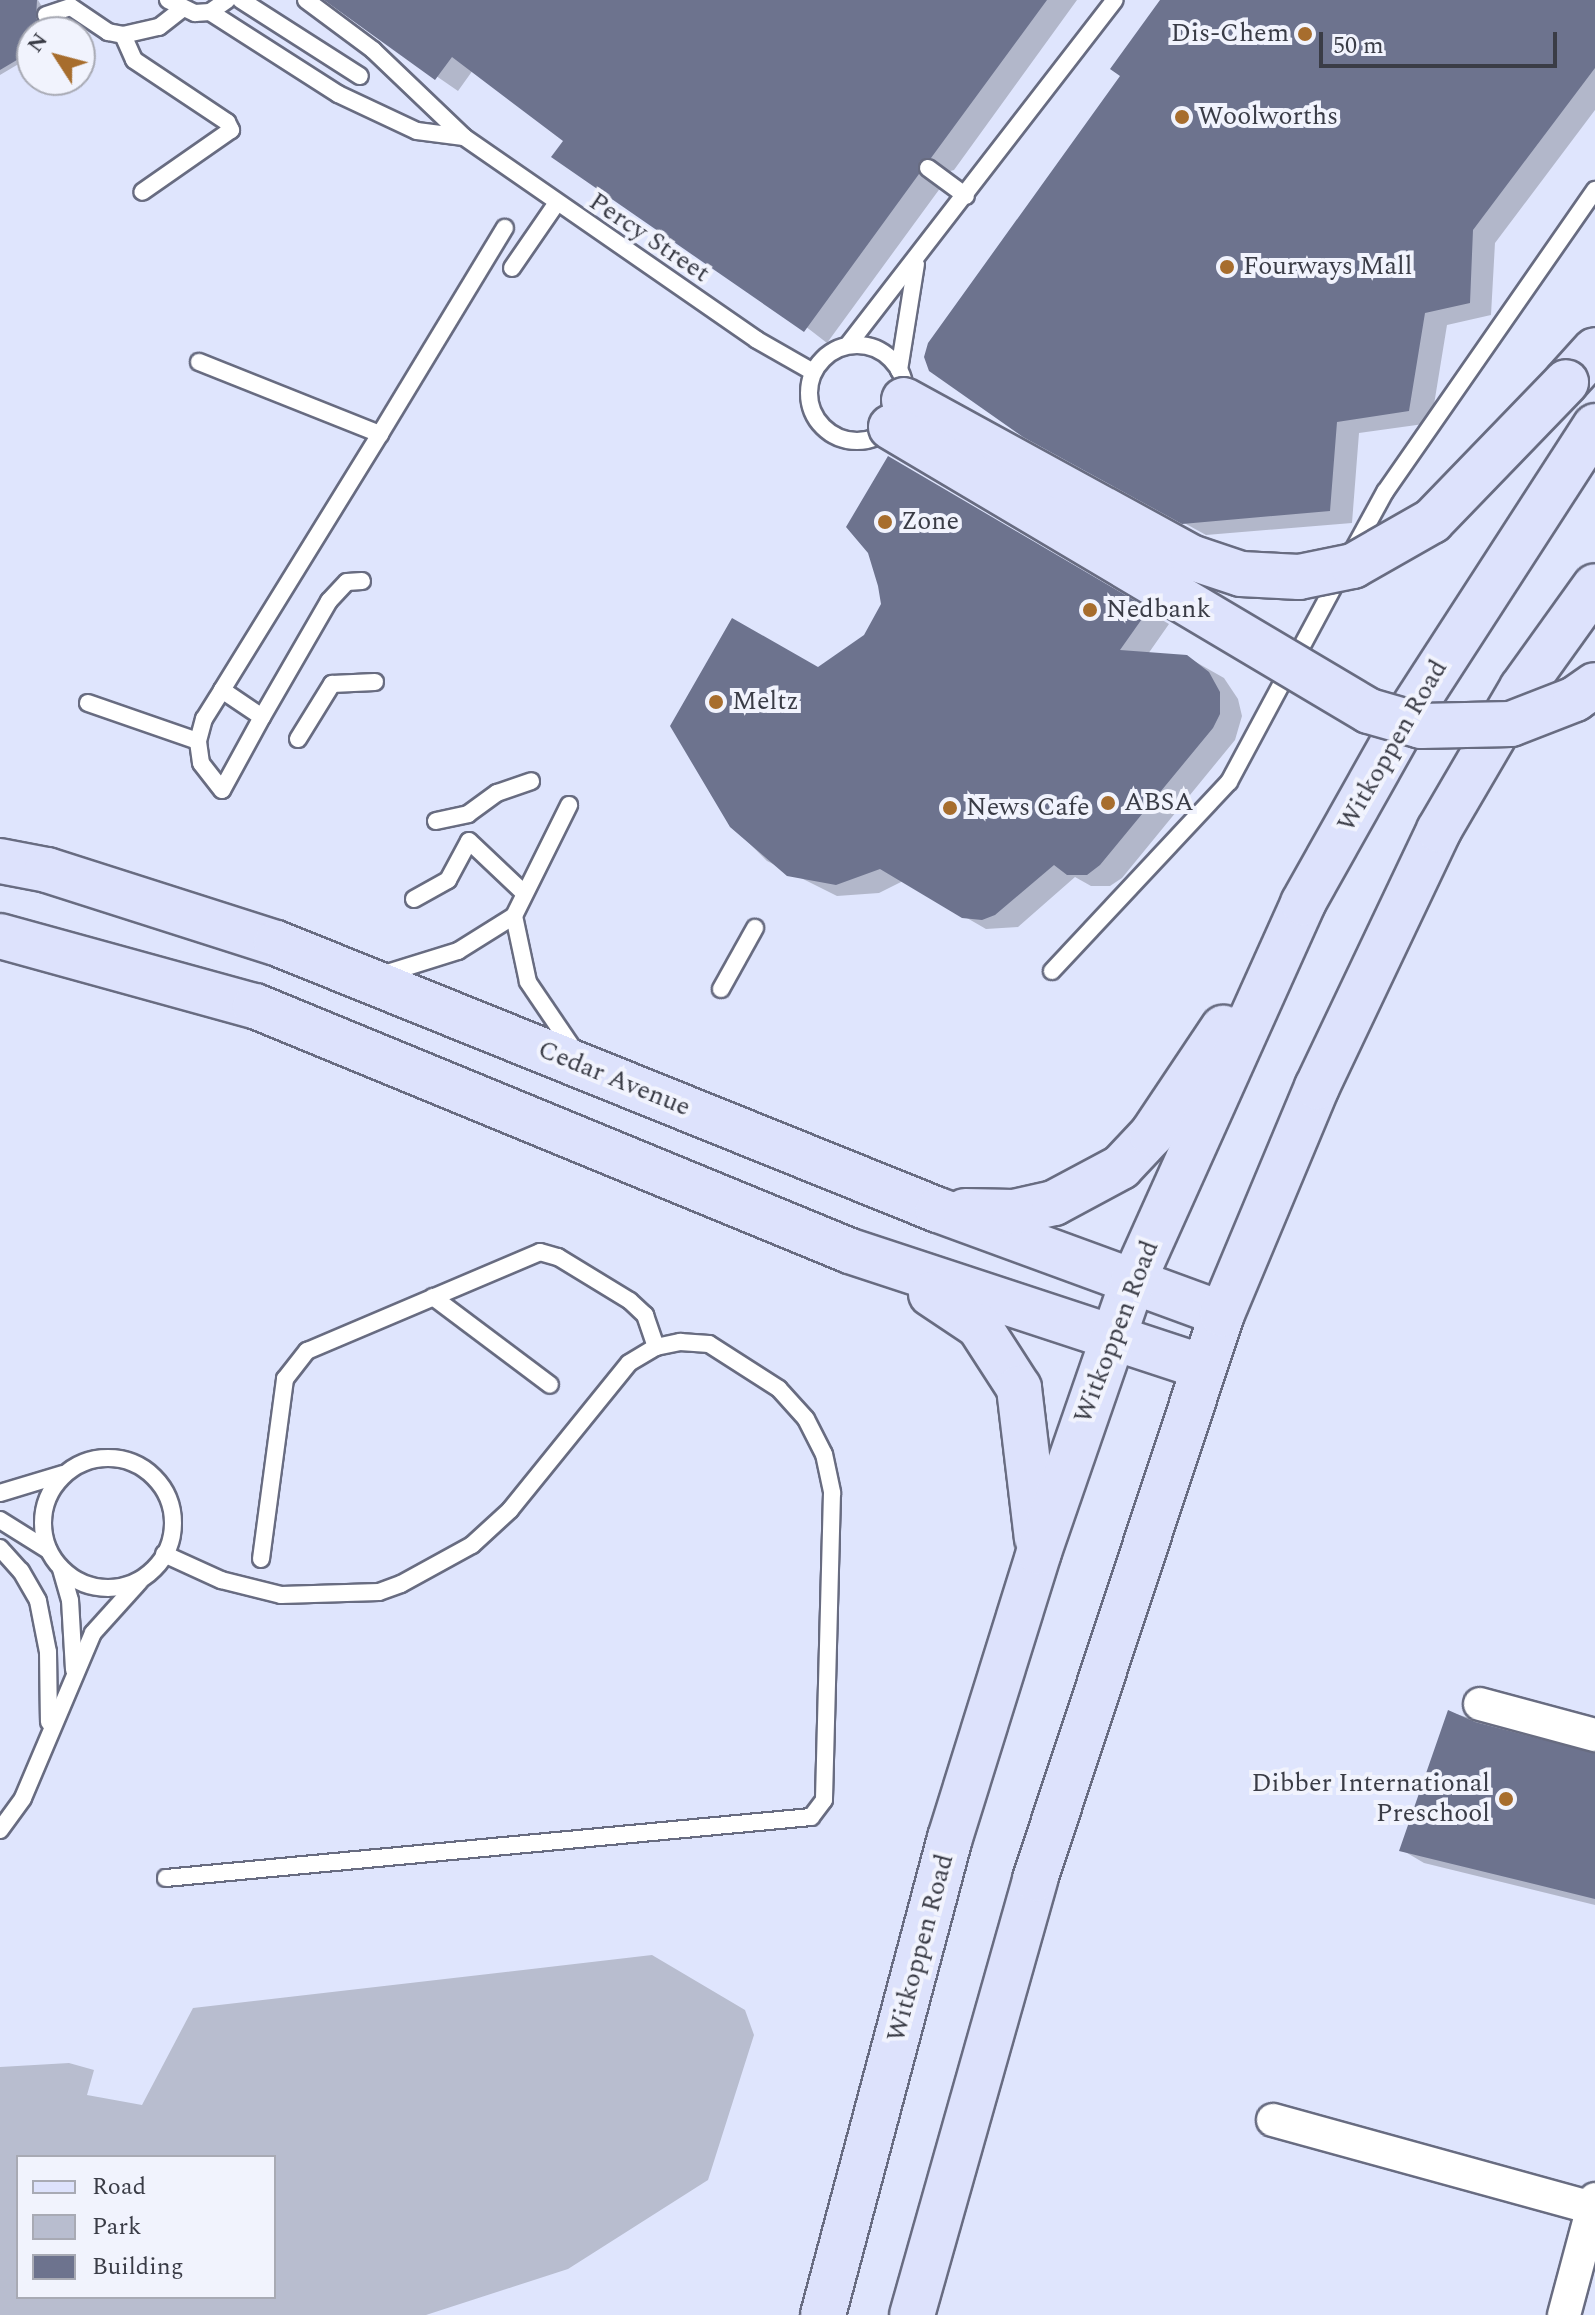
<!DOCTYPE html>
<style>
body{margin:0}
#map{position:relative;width:1595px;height:2315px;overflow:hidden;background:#dfe5fd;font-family:Spectral,serif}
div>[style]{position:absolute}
.green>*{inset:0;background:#b8bdcf}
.shadow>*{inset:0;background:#0003}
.building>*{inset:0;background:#6d738e}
.roads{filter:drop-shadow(2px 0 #686c81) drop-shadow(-2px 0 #686c81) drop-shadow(0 2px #686c81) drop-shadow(0 -2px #686c81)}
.lane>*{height:16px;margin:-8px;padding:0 8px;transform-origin:8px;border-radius:8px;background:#fff}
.lane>.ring{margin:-8px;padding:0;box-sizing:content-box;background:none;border:16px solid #fff;border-radius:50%}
.street>*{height:32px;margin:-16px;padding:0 16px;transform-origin:16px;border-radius:16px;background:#fff}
.secondary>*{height:44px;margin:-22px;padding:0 22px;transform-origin:22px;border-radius:22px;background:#dde2fc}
.bridges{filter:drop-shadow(2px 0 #686c81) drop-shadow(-2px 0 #686c81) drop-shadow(0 2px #686c81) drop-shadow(0 -2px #686c81)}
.secondary-bridge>*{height:44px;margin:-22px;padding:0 22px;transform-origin:22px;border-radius:22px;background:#dde2fc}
.dots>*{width:22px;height:22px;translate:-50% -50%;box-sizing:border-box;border:4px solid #f1f3fd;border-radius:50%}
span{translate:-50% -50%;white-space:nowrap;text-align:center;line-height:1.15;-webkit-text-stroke:8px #f1f3fd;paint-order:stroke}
.poi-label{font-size:26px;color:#3a3c46}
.right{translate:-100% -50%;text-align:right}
.left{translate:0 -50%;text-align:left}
.street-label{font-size:26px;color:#3a3c46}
.legend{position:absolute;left:16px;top:2155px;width:260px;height:144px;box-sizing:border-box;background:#f1f3fd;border:2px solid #a8aab4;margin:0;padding:10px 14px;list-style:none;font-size:24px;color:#3a3c46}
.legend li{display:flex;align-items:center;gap:16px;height:40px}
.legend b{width:40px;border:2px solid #a8aab4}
.north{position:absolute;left:16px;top:16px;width:80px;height:80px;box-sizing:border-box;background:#f1f3fd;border:2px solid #a8aab4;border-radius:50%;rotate:306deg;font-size:22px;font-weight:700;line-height:32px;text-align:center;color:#3a3c46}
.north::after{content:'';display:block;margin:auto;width:28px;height:36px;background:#a76d2d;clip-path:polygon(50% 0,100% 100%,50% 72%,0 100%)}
.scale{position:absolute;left:1319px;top:32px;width:238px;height:36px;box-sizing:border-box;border:4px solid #3a3c46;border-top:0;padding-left:10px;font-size:24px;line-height:28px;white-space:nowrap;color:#3a3c46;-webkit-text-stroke:6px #f1f3fd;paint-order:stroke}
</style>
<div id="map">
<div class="green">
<div style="clip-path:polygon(evenodd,652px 1955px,745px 2010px,754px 2035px,708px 2180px,568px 2269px,426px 2315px,0 2315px,0 2067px,69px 2063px,94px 2070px,87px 2095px,142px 2105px,193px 2008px,652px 1955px,18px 2157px,274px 2157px,274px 2297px,18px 2297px,18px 2157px)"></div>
</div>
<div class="shadow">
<div style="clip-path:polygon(0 0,38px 0,44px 10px,40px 23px,58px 32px,32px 32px,32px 56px,0 75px)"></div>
<div style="clip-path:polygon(326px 0,1077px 0,954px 170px,940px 174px,941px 187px,827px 343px,473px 70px,458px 91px)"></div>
<div style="clip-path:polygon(1162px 0,1595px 0,1595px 110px,1495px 243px,1491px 315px,1447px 325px,1431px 423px,1359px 433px,1352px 523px,1206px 535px,1048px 448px,1123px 76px)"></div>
<div style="clip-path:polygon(888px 458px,1169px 624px,1148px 654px,1187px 657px,1224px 678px,1238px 699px,1242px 716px,1235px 740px,1122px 878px,1110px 886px,1091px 886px,1075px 877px,1018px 927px,986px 929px,903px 881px,879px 893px,837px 896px,767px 861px,732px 826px,819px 669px,865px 636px,883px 605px)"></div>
<div style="clip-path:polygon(1449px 1712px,1595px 1754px,1595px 1905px,1424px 1863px,1402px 1850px)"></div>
</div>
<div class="building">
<div style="clip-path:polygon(0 0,37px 0,36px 19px,57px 32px,32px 32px,32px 51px,0 70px)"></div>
<div style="clip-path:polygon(324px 0,1047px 0,931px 158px,919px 162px,919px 174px,804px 332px,551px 157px,563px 141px,452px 57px,435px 80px)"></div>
<div style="clip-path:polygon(1160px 0,1595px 0,1595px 68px,1473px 230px,1470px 303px,1425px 313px,1409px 411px,1337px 422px,1330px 511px,1182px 524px,1023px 437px,929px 371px,924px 357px,928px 343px,1120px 76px,1110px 69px)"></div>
<div style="clip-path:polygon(888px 456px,1149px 609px,1120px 650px,1187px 655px,1209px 672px,1220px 692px,1220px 714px,1213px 728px,1100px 865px,1087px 875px,1067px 875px,1054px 865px,995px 915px,982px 920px,962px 918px,880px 869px,836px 885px,787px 876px,730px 827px,670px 726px,732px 618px,818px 667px,864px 635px,881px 604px,878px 586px,868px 553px,846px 527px)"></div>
<div style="clip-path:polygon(1448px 1710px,1475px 1722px,1595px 1753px,1595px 1899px,1399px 1851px)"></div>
</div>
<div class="roads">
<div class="lane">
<div style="left:168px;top:0;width:30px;rotate:26deg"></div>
<div style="left:195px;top:13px;width:15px;rotate:-4deg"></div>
<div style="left:210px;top:12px;width:21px;rotate:-35deg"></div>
<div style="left:241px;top:0;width:141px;rotate:32.6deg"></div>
<div style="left:306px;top:0;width:84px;rotate:36.7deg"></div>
<div style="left:373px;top:50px;width:126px;rotate:43.7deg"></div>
<div style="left:464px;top:137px;width:356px;rotate:34.7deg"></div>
<div style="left:757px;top:340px;width:64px;rotate:29.7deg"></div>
<div style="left:210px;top:12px;width:152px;rotate:32.6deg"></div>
<div style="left:338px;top:94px;width:87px;rotate:25.1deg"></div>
<div style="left:417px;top:131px;width:47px;rotate:7.3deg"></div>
<div style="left:46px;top:15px;width:26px;rotate:-18deg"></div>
<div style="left:71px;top:7px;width:45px;rotate:34deg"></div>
<div style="left:108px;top:32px;width:15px;rotate:11deg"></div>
<div style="left:123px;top:35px;width:37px;rotate:-13deg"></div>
<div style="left:159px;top:27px;width:28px;rotate:-38deg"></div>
<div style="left:123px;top:35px;width:27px;rotate:66deg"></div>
<div style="left:134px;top:60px;width:112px;rotate:33.7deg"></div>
<div style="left:227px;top:122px;width:9px;rotate:63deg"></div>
<div style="left:231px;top:130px;width:108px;rotate:145.1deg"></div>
<div style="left:928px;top:168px;width:47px;rotate:36.4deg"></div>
<div style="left:512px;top:268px;width:78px;rotate:-55.5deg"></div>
<div style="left:848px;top:345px;width:436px;rotate:-52.3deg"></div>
<div class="ring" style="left:809px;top:345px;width:80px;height:80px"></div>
<div style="left:199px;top:362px;width:195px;rotate:21.7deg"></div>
<div style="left:899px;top:370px;width:107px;rotate:-80.9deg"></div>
<div style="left:1351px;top:554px;width:71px;rotate:-61.3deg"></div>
<div style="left:1385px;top:492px;width:368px;rotate:-55.2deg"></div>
<div style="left:222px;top:690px;width:48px;rotate:34deg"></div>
<div style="left:262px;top:717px;width:83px;rotate:118.7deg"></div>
<div style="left:222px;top:790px;width:34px;rotate:-128deg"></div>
<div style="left:201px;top:763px;width:22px;rotate:-98deg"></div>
<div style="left:198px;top:741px;width:23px;rotate:-75deg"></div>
<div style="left:204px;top:719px;width:34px;rotate:-58deg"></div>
<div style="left:222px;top:690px;width:301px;rotate:-58.3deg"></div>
<div style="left:380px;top:434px;width:241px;rotate:-58.8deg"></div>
<div style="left:88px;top:703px;width:116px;rotate:19.1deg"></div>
<div style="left:262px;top:717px;width:134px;rotate:-60deg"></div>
<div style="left:329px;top:601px;width:26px;rotate:-47deg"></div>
<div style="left:347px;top:582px;width:15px;rotate:-4deg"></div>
<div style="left:298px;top:739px;width:65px;rotate:-58.3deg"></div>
<div style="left:332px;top:684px;width:43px;rotate:-2.7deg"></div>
<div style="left:436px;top:821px;width:33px;rotate:-12deg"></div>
<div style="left:468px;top:814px;width:36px;rotate:-36deg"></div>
<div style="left:497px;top:793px;width:36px;rotate:-19deg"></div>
<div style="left:414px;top:899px;width:39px;rotate:-29deg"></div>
<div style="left:448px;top:880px;width:44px;rotate:-61.7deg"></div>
<div style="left:469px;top:841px;width:76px;rotate:43.4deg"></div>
<div style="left:514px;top:916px;width:124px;rotate:-63.6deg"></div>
<div style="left:1052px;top:971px;width:259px;rotate:-46.9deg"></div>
<div style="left:1229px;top:782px;width:235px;rotate:-61.8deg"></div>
<div style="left:381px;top:975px;width:81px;rotate:-17.3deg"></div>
<div style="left:458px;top:951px;width:66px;rotate:-32deg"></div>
<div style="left:514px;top:916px;width:67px;rotate:78deg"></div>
<div style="left:528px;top:982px;width:86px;rotate:55.9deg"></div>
<div style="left:721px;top:989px;width:70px;rotate:-60.9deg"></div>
<div style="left:433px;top:1297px;width:146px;rotate:36.9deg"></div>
<div class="ring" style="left:43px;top:1458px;width:114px;height:114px"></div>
<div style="left:0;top:1493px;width:66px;rotate:-16.8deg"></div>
<div style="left:0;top:1520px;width:57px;rotate:32deg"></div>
<div style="left:0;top:1548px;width:31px;rotate:48deg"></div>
<div style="left:21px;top:1571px;width:34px;rotate:60deg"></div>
<div style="left:38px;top:1601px;width:52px;rotate:78.9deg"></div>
<div style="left:48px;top:1652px;width:70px;rotate:89.2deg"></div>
<div style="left:164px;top:1554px;width:63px;rotate:24.5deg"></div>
<div style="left:221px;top:1580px;width:62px;rotate:14deg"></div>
<div style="left:281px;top:1595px;width:98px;rotate:-1.8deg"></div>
<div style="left:379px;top:1592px;width:23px;rotate:-20deg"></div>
<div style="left:401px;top:1584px;width:81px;rotate:-28.8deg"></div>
<div style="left:472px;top:1545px;width:52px;rotate:-42.6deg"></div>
<div style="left:510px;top:1510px;width:189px;rotate:-51deg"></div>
<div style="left:629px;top:1363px;width:31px;rotate:-31deg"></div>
<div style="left:656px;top:1347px;width:25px;rotate:-12deg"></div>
<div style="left:680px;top:1342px;width:29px;rotate:4deg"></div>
<div style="left:709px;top:1344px;width:83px;rotate:32.7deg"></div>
<div style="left:779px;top:1389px;width:40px;rotate:48deg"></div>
<div style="left:806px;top:1419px;width:39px;rotate:63deg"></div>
<div style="left:824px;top:1454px;width:40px;rotate:78deg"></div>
<div style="left:832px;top:1493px;width:307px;rotate:91.5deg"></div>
<div style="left:824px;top:1800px;width:21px;rotate:127deg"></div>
<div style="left:811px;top:1817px;width:648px;rotate:174.6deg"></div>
<div style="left:261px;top:1559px;width:182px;rotate:-82.4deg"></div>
<div style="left:285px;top:1379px;width:36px;rotate:-52deg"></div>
<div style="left:307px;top:1351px;width:253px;rotate:-23deg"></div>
<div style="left:540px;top:1252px;width:19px;rotate:16deg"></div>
<div style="left:558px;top:1257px;width:84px;rotate:31.4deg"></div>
<div style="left:630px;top:1301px;width:21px;rotate:43deg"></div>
<div style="left:645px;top:1315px;width:34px;rotate:71deg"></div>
<div style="left:61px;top:1569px;width:32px;rotate:74deg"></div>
<div style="left:70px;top:1600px;width:70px;rotate:86.7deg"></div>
<div style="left:0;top:1830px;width:39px;rotate:-54deg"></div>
<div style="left:23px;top:1798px;width:179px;rotate:-67deg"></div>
<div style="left:93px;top:1633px;width:69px;rotate:-48deg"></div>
</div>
<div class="street">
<div style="left:1480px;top:1704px;width:119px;rotate:15.1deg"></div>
<div style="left:1273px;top:2120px;width:331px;rotate:15.4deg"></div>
<div style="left:1564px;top:2315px;width:120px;rotate:-75deg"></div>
</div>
<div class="secondary">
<div style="left:1566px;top:382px;width:43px;rotate:-47.8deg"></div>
<div style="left:0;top:861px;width:48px;rotate:10.8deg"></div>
<div style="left:47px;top:870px;width:240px;rotate:17.7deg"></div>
<div style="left:276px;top:943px;width:714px;rotate:21.97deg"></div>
<div style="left:938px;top:1210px;width:302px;rotate:20.1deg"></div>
<div style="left:0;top:936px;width:264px;rotate:15.4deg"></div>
<div style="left:255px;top:1006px;width:643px;rotate:22.38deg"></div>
<div style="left:850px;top:1251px;width:371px;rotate:18.2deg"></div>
<div style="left:965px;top:1211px;width:49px;rotate:1.2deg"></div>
<div style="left:1014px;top:1212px;width:41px;rotate:-12.7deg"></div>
<div style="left:1054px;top:1203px;width:76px;rotate:-28.2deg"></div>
<div style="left:1121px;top:1167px;width:45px;rotate:-46.8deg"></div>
<div style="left:1152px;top:1134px;width:128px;rotate:-56.2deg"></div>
<div style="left:931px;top:1294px;width:58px;rotate:33.7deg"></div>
<div style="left:979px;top:1326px;width:74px;rotate:57.2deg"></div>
<div style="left:1019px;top:1388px;width:151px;rotate:83.2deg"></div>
<div style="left:823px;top:2315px;width:494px;rotate:-75.1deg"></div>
<div style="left:950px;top:1838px;width:300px;rotate:-72.7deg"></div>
<div style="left:1039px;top:1552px;width:284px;rotate:-70.9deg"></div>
<div style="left:1132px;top:1284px;width:418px;rotate:-65.8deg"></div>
<div style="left:1303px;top:903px;width:217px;rotate:-60.7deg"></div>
<div style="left:1409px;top:714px;width:343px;rotate:-57.1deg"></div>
<div style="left:912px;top:2315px;width:453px;rotate:-74.2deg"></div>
<div style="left:1035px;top:1879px;width:595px;rotate:-71.69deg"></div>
<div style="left:1222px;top:1314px;width:246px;rotate:-67.3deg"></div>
<div style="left:1317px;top:1087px;width:284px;rotate:-64.6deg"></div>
<div style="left:1439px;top:830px;width:164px;rotate:-59.7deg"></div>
<div style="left:1522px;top:688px;width:125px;rotate:-54.4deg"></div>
</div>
</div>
<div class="bridges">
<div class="secondary-bridge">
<div style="left:904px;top:400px;width:329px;rotate:28.7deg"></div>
<div style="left:1193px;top:558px;width:51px;rotate:18.4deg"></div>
<div style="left:1241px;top:574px;width:58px;rotate:3deg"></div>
<div style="left:1299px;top:577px;width:55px;rotate:-11.5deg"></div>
<div style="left:1353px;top:566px;width:91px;rotate:-29.7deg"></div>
<div style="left:1432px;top:521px;width:193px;rotate:-46deg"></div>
<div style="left:891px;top:427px;width:556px;rotate:30.72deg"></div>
<div style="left:1369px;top:711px;width:54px;rotate:16.1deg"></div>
<div style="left:1421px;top:726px;width:90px;rotate:-1.3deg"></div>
<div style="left:1511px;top:724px;width:69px;rotate:-21.3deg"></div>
<div style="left:1575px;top:699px;width:24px;rotate:-35deg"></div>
</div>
</div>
<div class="dots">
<div style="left:1305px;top:34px;background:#a76d2d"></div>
<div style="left:1182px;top:117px;background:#a76d2d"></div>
<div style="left:1227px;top:267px;background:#a76d2d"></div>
<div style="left:885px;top:522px;background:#a76d2d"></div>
<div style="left:1090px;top:610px;background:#a76d2d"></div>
<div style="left:716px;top:702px;background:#a76d2d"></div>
<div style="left:1108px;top:803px;background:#a76d2d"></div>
<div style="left:950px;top:808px;background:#a76d2d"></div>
<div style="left:1506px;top:1799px;background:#a76d2d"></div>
</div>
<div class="poi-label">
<span class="right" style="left:1289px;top:34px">Dis-Chem</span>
<span class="left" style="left:1198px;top:117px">Woolworths</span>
<span class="left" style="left:1243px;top:267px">Fourways Mall</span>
<span class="left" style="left:901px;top:522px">Zone</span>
<span class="left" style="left:1106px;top:610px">Nedbank</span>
<span class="left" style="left:732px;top:702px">Meltz</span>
<span class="left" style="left:1124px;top:803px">ABSA</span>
<span class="left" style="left:966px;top:808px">News Cafe</span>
<span class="right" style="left:1490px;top:1799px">Dibber International<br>Preschool</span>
</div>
<div class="street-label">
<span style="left:649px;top:238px;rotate:34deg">Percy Street</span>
<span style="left:1393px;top:746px;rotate:-60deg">Witkoppen Road</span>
<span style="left:614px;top:1079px;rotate:22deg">Cedar Avenue</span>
<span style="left:1117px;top:1332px;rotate:-69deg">Witkoppen Road</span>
<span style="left:921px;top:1948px;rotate:-75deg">Witkoppen Road</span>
</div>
<ul class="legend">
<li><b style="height:10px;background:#dde2fc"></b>Road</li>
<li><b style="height:22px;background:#b8bdcf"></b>Park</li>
<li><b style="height:22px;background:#6d738e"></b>Building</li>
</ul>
<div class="north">N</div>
<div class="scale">50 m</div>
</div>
